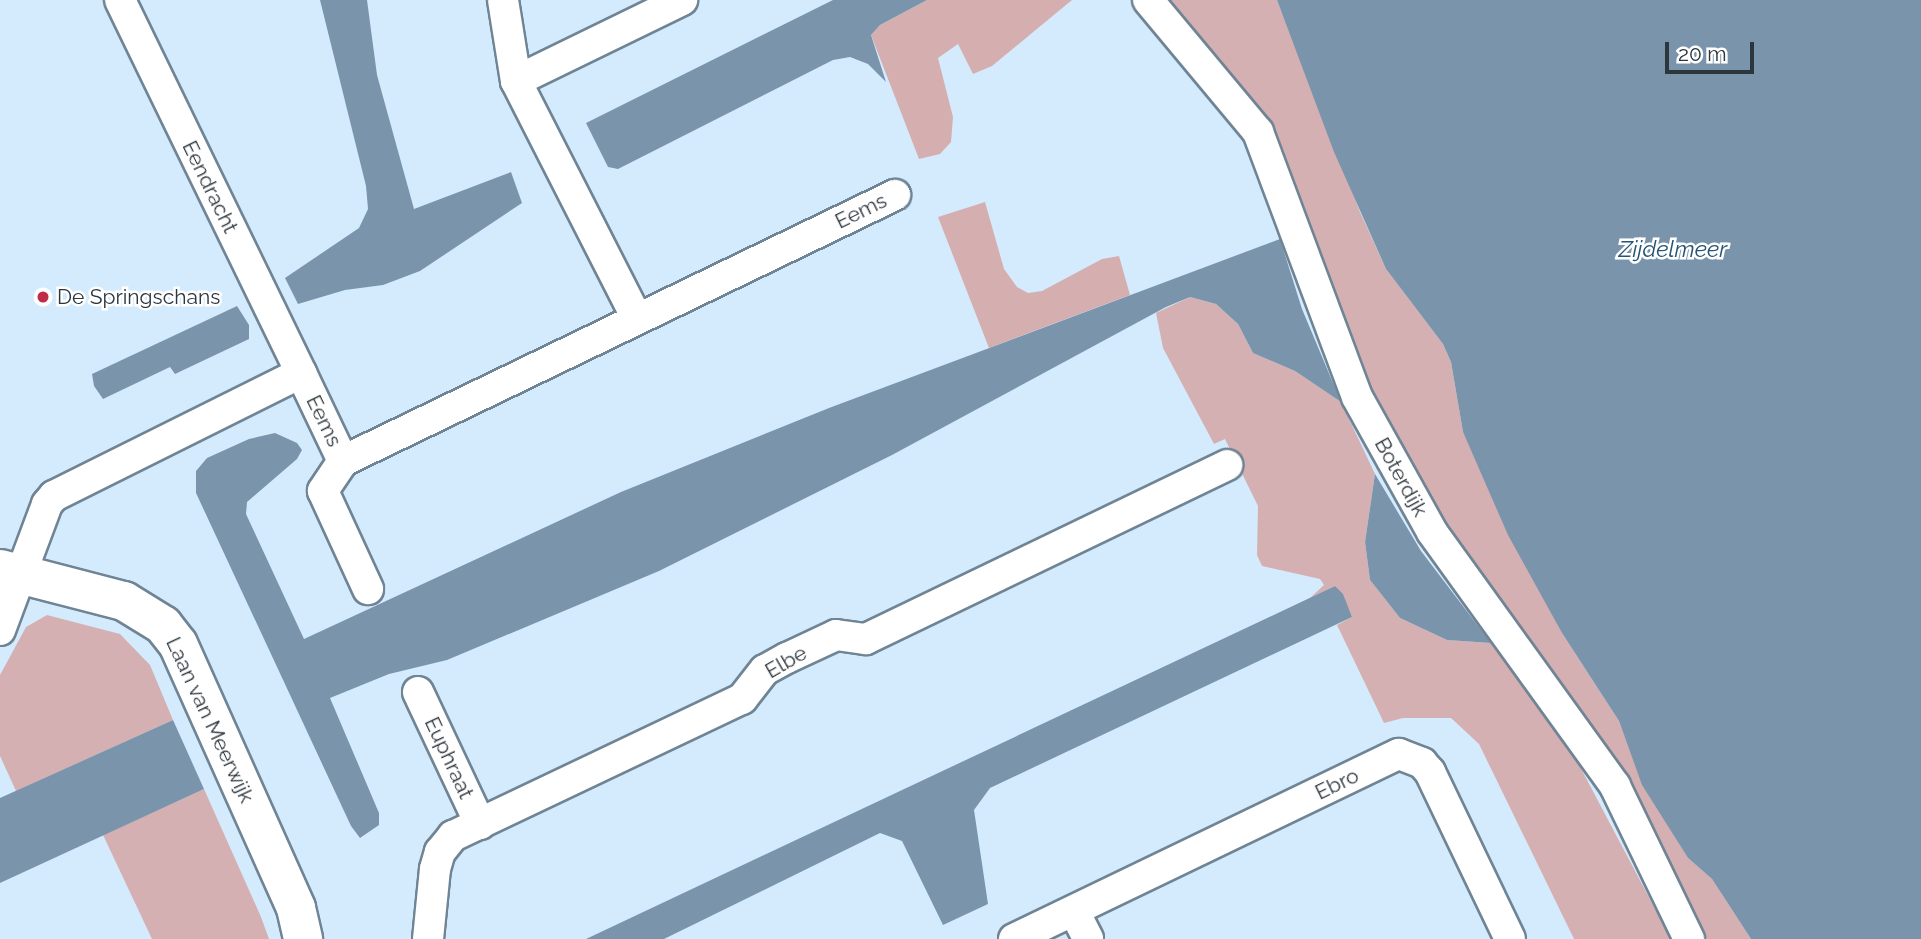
<!DOCTYPE html>
<style>
body{margin:0}
#map{position:relative;width:1921px;height:939px;overflow:hidden;background:#d4ebfe;font-family:Raleway,sans-serif}
div>[style]{position:absolute}
.green>*{inset:0;background:#d5b0b2}
.forest>*{inset:0;background:#d5afb0}
.water>*{inset:0;background:#7a95ab}
.roads{filter:drop-shadow(2px 0 #6f8494) drop-shadow(-2px 0 #6f8494) drop-shadow(0 2px #6f8494) drop-shadow(0 -2px #6f8494)}
.minor>*{height:30px;margin:-15px;padding:0 15px;transform-origin:15px;border-radius:15px;background:#fff}
.tertiary>*{height:38px;margin:-19px;padding:0 19px;transform-origin:19px;border-radius:19px;background:#fff}
.dots>*{width:19px;height:19px;translate:-50% -50%;box-sizing:border-box;border:4px solid #fff;border-radius:50%}
span{translate:-50% -50%;white-space:nowrap;text-align:center;line-height:1.15;-webkit-text-stroke:5px #fff;paint-order:stroke}
.street-label{font-size:21px;color:#2d363d}
.poi-label{font-size:21px;color:#2d363d}
.left{translate:0 -50%;text-align:left}
.water-label{font-size:23px;color:#265475;font-style:italic}
.scale{position:absolute;left:1665px;top:42px;width:89px;height:32px;box-sizing:border-box;border:4px solid #2d363d;border-top:0;padding-left:9px;font-size:21px;line-height:24px;white-space:nowrap;color:#2d363d;-webkit-text-stroke:5px #fff;paint-order:stroke}
</style>
<div id="map">
<div class="green">
<div style="clip-path:polygon(1168px 0,1277px 0,1360px 212px,1386px 269px,1443px 344px,1451px 362px,1463px 432px,1562px 633px,1619px 721px,1643px 785px,1688px 858px,1712px 879px,1751px 939px,1707px 939px,1663px 855px,1417px 476px,1379px 408px,1271px 131px,1221px 60px)"></div>
<div style="clip-path:polygon(1190px 297px,1216px 304px,1238px 324px,1253px 353px,1295px 371px,1341px 402px,1375px 474px,1365px 542px,1370px 580px,1400px 618px,1447px 640px,1491px 643px,1577px 761px,1671px 939px,1574px 939px,1479px 744px,1451px 718px,1403px 718px,1384px 723px,1337px 625px,1352px 617px,1335px 586px,1310px 598px,1324px 585px,1320px 579px,1262px 566px,1257px 555px,1258px 506px,1225px 439px,1214px 444px,1163px 348px,1156px 313px)"></div>
<div style="clip-path:polygon(47px 615px,120px 634px,150px 665px,173px 720px,16px 791px,0 756px,0 675px,26px 627px)"></div>
<div style="clip-path:polygon(204px 789px,261px 917px,269px 939px,152px 939px,103px 835px)"></div>
</div>
<div class="forest">
<div style="clip-path:polygon(927px 0,1072px 0,992px 66px,973px 74px,958px 44px,938px 58px,953px 117px,951px 142px,940px 154px,919px 159px,871px 35px,880px 25px)"></div>
<div style="clip-path:polygon(985px 202px,1004px 269px,1017px 287px,1028px 293px,1042px 291px,1102px 259px,1119px 256px,1130px 295px,989px 348px,938px 217px)"></div>
</div>
<div class="water">
<div style="clip-path:polygon(320px 0,367px 0,377px 75px,414px 209px,511px 172px,522px 203px,420px 271px,383px 285px,345px 290px,298px 304px,285px 278px,359px 228px,368px 209px,366px 186px)"></div>
<div style="clip-path:polygon(833px 0,927px 0,880px 25px,871px 35px,886px 82px,868px 64px,850px 57px,833px 60px,618px 169px,608px 167px,586px 123px)"></div>
<div style="clip-path:polygon(1277px 0,1921px 0,1921px 939px,1751px 939px,1712px 879px,1688px 858px,1642px 785px,1619px 721px,1562px 633px,1508px 535px,1463px 432px,1451px 362px,1443px 344px,1386px 269px,1334px 152px)"></div>
<div style="clip-path:polygon(1280px 239px,1302px 309px,1341px 402px,1295px 371px,1253px 353px,1238px 324px,1216px 304px,1190px 297px,1166px 307px,892px 455px,659px 571px,447px 660px,389px 674px,330px 698px,379px 813px,379px 825px,360px 838px,351px 826px,196px 493px,196px 471px,207px 458px,249px 439px,275px 433px,297px 443px,302px 450px,297px 459px,247px 502px,246px 514px,304px 639px,621px 492px,829px 408px)"></div>
<div style="clip-path:polygon(237px 306px,249px 325px,249px 339px,175px 374px,170px 367px,103px 399px,94px 386px,92px 374px)"></div>
<div style="clip-path:polygon(1375px 474px,1421px 551px,1491px 643px,1447px 640px,1400px 618px,1370px 580px,1365px 542px)"></div>
<div style="clip-path:polygon(1335px 586px,1343px 594px,1352px 617px,990px 788px,974px 810px,988px 904px,943px 925px,902px 841px,880px 833px,664px 939px,586px 939px)"></div>
<div style="clip-path:polygon(173px 720px,204px 789px,0 883px,0 798px)"></div>
</div>
<div class="roads">
<div class="minor">
<div style="left:120px;top:0;width:415px;rotate:64.1deg"></div>
<div style="left:503px;top:0;width:82px;rotate:80.9deg"></div>
<div style="left:516px;top:81px;width:266px;rotate:63deg"></div>
<div style="left:1148px;top:0;width:172px;rotate:50.2deg"></div>
<div style="left:1258px;top:132px;width:283px;rotate:69.5deg"></div>
<div style="left:1357px;top:397px;width:154px;rotate:60.9deg"></div>
<div style="left:1432px;top:532px;width:313px;rotate:54.2deg"></div>
<div style="left:1615px;top:786px;width:170px;rotate:64.2deg"></div>
<div style="left:516px;top:81px;width:185px;rotate:-26deg"></div>
<div style="left:343px;top:461px;width:36px;rotate:124deg"></div>
<div style="left:323px;top:491px;width:108px;rotate:65.3deg"></div>
<div style="left:0;top:630px;width:134px;rotate:-69.5deg"></div>
<div style="left:47px;top:504px;width:11px;rotate:-49deg"></div>
<div style="left:54px;top:496px;width:276px;rotate:-26.5deg"></div>
<div style="left:301px;top:373px;width:98px;rotate:64.5deg"></div>
<div style="left:343px;top:461px;width:613px;rotate:-25.73deg"></div>
<div style="left:418px;top:692px;width:146px;rotate:64.8deg"></div>
<div style="left:1074px;top:911px;width:31px;rotate:63deg"></div>
<div style="left:428px;top:939px;width:70px;rotate:-84.3deg"></div>
<div style="left:435px;top:869px;width:18px;rotate:-74deg"></div>
<div style="left:440px;top:852px;width:21px;rotate:-51deg"></div>
<div style="left:453px;top:836px;width:320px;rotate:-25.4deg"></div>
<div style="left:742px;top:699px;width:37px;rotate:-52deg"></div>
<div style="left:765px;top:670px;width:25px;rotate:-29deg"></div>
<div style="left:787px;top:658px;width:54px;rotate:-25.1deg"></div>
<div style="left:836px;top:635px;width:30px;rotate:8deg"></div>
<div style="left:866px;top:639px;width:401px;rotate:-25.7deg"></div>
<div style="left:1014px;top:939px;width:427px;rotate:-25.7deg"></div>
<div style="left:1399px;top:754px;width:25px;rotate:21deg"></div>
<div style="left:1422px;top:763px;width:12px;rotate:48deg"></div>
<div style="left:1430px;top:772px;width:185px;rotate:64.4deg"></div>
</div>
<div class="tertiary">
<div style="left:0;top:569px;width:128px;rotate:14.5deg"></div>
<div style="left:124px;top:601px;width:46px;rotate:31.6deg"></div>
<div style="left:163px;top:625px;width:24px;rotate:52deg"></div>
<div style="left:178px;top:644px;width:289px;rotate:65.9deg"></div>
<div style="left:296px;top:908px;width:32px;rotate:77deg"></div>
</div>
</div>
<div class="dots">
<div style="left:43px;top:297px;background:#be2d49"></div>
</div>
<div class="street-label">
<span style="left:210px;top:187px;rotate:64deg">Eendracht</span>
<span style="left:861px;top:211px;rotate:-26deg">Eems</span>
<span style="left:324px;top:421px;rotate:64deg">Eems</span>
<span style="left:1401px;top:477px;rotate:61deg">Boterdijk</span>
<span style="left:786px;top:662px;rotate:-30deg">Elbe</span>
<span style="left:210px;top:720px;rotate:65deg">Laan van Meerwijk</span>
<span style="left:449px;top:758px;rotate:65deg">Euphraat</span>
<span style="left:1337px;top:784px;rotate:-26deg">Ebro</span>
</div>
<div class="poi-label">
<span class="left" style="left:57px;top:297px">De Springschans</span>
</div>
<div class="water-label">
<span style="left:1673px;top:249px">Zijdelmeer</span>
</div>
<div class="scale">20 m</div>
</div>
